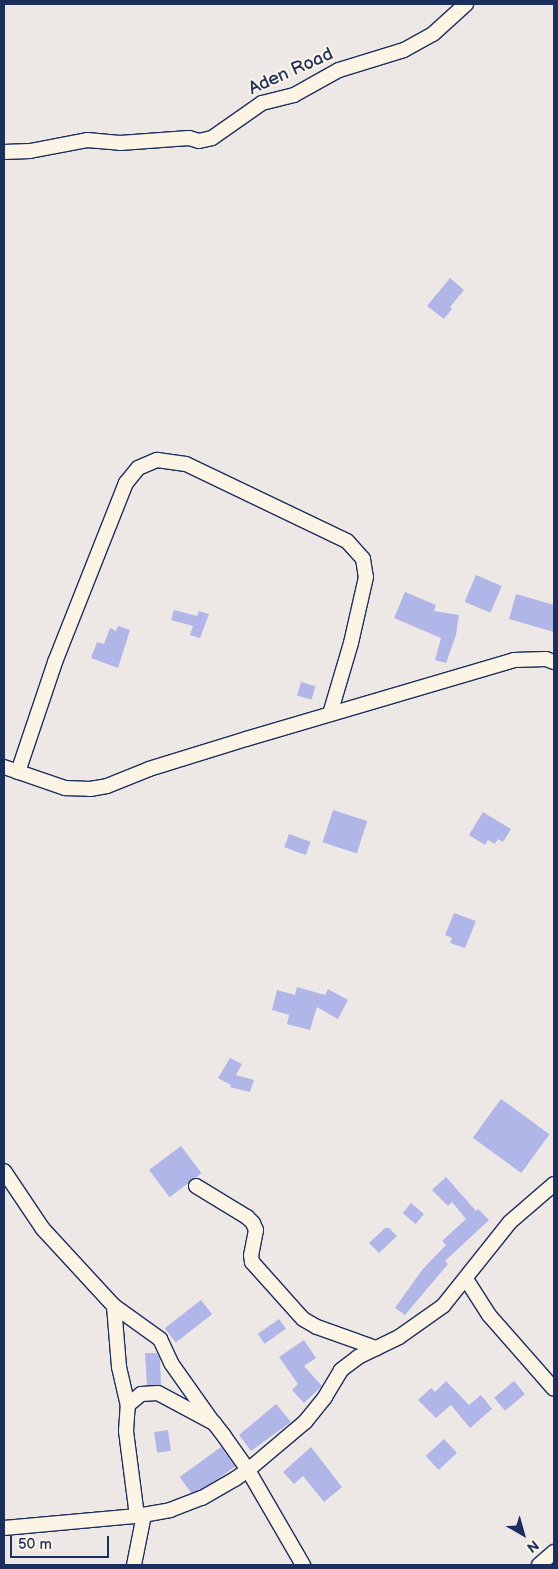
<!DOCTYPE html>
<style>
body{margin:0}
#map{position:relative;width:558px;height:1569px;overflow:hidden;background:#ede8e5;font-family:"Balsamiq Sans",sans-serif}
div>[style]{position:absolute}
.building>*{inset:0;background:#b0b6e7;transform-origin:0 0}
.roads{filter:drop-shadow(1px 0 #1b2f5e) drop-shadow(-1px 0 #1b2f5e) drop-shadow(0 1px #1b2f5e) drop-shadow(0 -1px #1b2f5e)}
.street>*{height:14px;margin:-7px;padding:0 7px;transform-origin:7px;border-radius:7px;background:#fcf5e5}
span{translate:-50% -50%;white-space:nowrap;text-align:center;line-height:1.15;-webkit-text-stroke:4px #fcf5e5;paint-order:stroke}
.street-label{font-size:18px;color:#1b2f5e}
.frame{position:absolute;inset:0;border:5px solid #1b2f5e;pointer-events:none}
.north{position:absolute;left:498px;top:1509px;width:50px;height:50px;-webkit-text-stroke:4px #fcf5e5;paint-order:stroke;rotate:142deg;font-size:14px;font-weight:700;line-height:20px;text-align:center;color:#1b2f5e}
.north::after{content:'';display:block;margin:auto;width:18px;height:22px;background:#1b2f5e;clip-path:polygon(50% 0,100% 100%,50% 72%,0 100%)}
.scale{position:absolute;left:10px;top:1536px;width:99px;height:22px;box-sizing:border-box;border:2px solid #1b2f5e;border-top:0;padding-left:6px;font-size:15px;line-height:18px;white-space:nowrap;color:#1b2f5e;-webkit-text-stroke:4px #fcf5e5;paint-order:stroke}
</style>
<div id="map">
<div class="building">
<div style="clip-path:polygon(450px 278px,464px 290px,450px 307px,452px 309px,444px 319px,427px 306px)"></div>
<div style="left:476px;top:575px;width:28px;height:29px;rotate:23deg"></div>
<div style="clip-path:polygon(405px 592px,436px 605px,434px 611px,459px 615px,456px 635px,446px 663px,435px 660px,441px 638px,394px 618px)"></div>
<div style="clip-path:polygon(516px 594px,554px 605px,554px 632px,509px 619px)"></div>
<div style="clip-path:polygon(174px 610px,197px 616px,199px 611px,209px 614px,200px 638px,190px 635px,193px 626px,171px 620px)"></div>
<div style="clip-path:polygon(118px 626px,130px 630px,118px 668px,91px 658px,97px 642px,104px 644px,110px 628px,116px 631px)"></div>
<div style="left:301px;top:682px;width:15px;height:14px;rotate:16deg"></div>
<div style="left:333px;top:810px;width:36px;height:34px;rotate:18deg"></div>
<div style="clip-path:polygon(483px 812px,511px 829px,503px 842px,498px 839px,495px 844px,488px 840px,485px 845px,469px 835px)"></div>
<div style="left:289px;top:834px;width:23px;height:14px;rotate:20deg"></div>
<div style="clip-path:polygon(454px 913px,476px 921px,465px 948px,450px 943px,452px 938px,445px 935px)"></div>
<div style="clip-path:polygon(297px 987px,325px 995px,328px 989px,348px 1000px,338px 1019px,317px 1007px,310px 1030px,287px 1024px,289px 1015px,272px 1010px,277px 990px,295px 995px)"></div>
<div style="clip-path:polygon(230px 1058px,242px 1064px,236px 1075px,254px 1080px,250px 1092px,230px 1087px,231px 1085px,218px 1078px)"></div>
<div style="left:501px;top:1099px;width:60px;height:48px;rotate:36deg"></div>
<div style="left:181px;top:1146px;width:34px;height:40px;rotate:53deg"></div>
<div style="clip-path:polygon(446px 1177px,476px 1211px,478px 1209px,489px 1220px,445px 1261px,448px 1264px,405px 1315px,395px 1308px,422px 1270px,446px 1245px,442px 1241px,466px 1219px,452px 1202px,448px 1206px,432px 1190px)"></div>
<div style="left:411px;top:1203px;width:17px;height:13px;rotate:40deg"></div>
<div style="clip-path:polygon(385px 1228px,389px 1228px,397px 1236px,379px 1253px,369px 1243px)"></div>
<div style="left:201px;top:1300px;width:18px;height:46px;rotate:52deg"></div>
<div style="left:279px;top:1319px;width:12px;height:26px;rotate:55deg"></div>
<div style="clip-path:polygon(304px 1340px,316px 1358px,304px 1366px,322px 1386px,304px 1403px,292px 1390px,298px 1384px,279px 1357px)"></div>
<div style="clip-path:polygon(145px 1353px,157px 1353px,160px 1359px,161px 1385px,147px 1385px)"></div>
<div style="clip-path:polygon(446px 1381px,469px 1405px,481px 1395px,492px 1409px,470px 1428px,451px 1405px,436px 1418px,418px 1400px,431px 1388px,435px 1392px)"></div>
<div style="left:514px;top:1381px;width:17px;height:26px;rotate:50deg"></div>
<div style="clip-path:polygon(276px 1404px,291px 1422px,251px 1451px,239px 1435px)"></div>
<div style="left:168px;top:1430px;width:21px;height:14px;rotate:82deg"></div>
<div style="left:444px;top:1439px;width:19px;height:25px;rotate:47deg"></div>
<div style="left:221px;top:1447px;width:24px;height:51px;rotate:54deg"></div>
<div style="clip-path:polygon(311px 1447px,342px 1487px,324px 1502px,303px 1476px,294px 1484px,283px 1472px)"></div>
</div>
<div class="roads">
<div class="street">
<div style="left:4px;top:152px;width:26px;rotate:-2deg"></div>
<div style="left:30px;top:151px;width:58px;rotate:-10.9deg"></div>
<div style="left:87px;top:140px;width:33px;rotate:5deg"></div>
<div style="left:120px;top:143px;width:69px;rotate:-4.1deg"></div>
<div style="left:189px;top:138px;width:10px;rotate:17deg"></div>
<div style="left:199px;top:141px;width:13px;rotate:-13deg"></div>
<div style="left:212px;top:138px;width:61px;rotate:-35deg"></div>
<div style="left:262px;top:103px;width:33px;rotate:-14deg"></div>
<div style="left:294px;top:95px;width:51px;rotate:-29.1deg"></div>
<div style="left:339px;top:70px;width:68px;rotate:-17.1deg"></div>
<div style="left:404px;top:50px;width:33px;rotate:-29deg"></div>
<div style="left:433px;top:34px;width:45px;rotate:-42.3deg"></div>
<div style="left:4px;top:767px;width:65px;rotate:19deg"></div>
<div style="left:65px;top:788px;width:25px;rotate:2deg"></div>
<div style="left:90px;top:789px;width:17px;rotate:-10deg"></div>
<div style="left:107px;top:786px;width:45px;rotate:-22deg"></div>
<div style="left:149px;top:769px;width:102px;rotate:-17.2deg"></div>
<div style="left:246px;top:739px;width:279px;rotate:-16.4deg"></div>
<div style="left:514px;top:660px;width:32px;rotate:-2deg"></div>
<div style="left:546px;top:659px;width:9px;rotate:21deg"></div>
<div style="left:18px;top:772px;width:116px;rotate:-71.4deg"></div>
<div style="left:55px;top:662px;width:193px;rotate:-68.4deg"></div>
<div style="left:126px;top:483px;width:19px;rotate:-51deg"></div>
<div style="left:138px;top:468px;width:21px;rotate:-23deg"></div>
<div style="left:157px;top:460px;width:29px;rotate:8deg"></div>
<div style="left:186px;top:464px;width:178px;rotate:25.6deg"></div>
<div style="left:347px;top:541px;width:24px;rotate:48deg"></div>
<div style="left:363px;top:559px;width:18px;rotate:81deg"></div>
<div style="left:366px;top:577px;width:68px;rotate:102.8deg"></div>
<div style="left:351px;top:643px;width:74px;rotate:106.5deg"></div>
<div style="left:4px;top:1171px;width:70px;rotate:56.1deg"></div>
<div style="left:43px;top:1229px;width:105px;rotate:47.3deg"></div>
<div style="left:114px;top:1306px;width:57px;rotate:35.7deg"></div>
<div style="left:160px;top:1339px;width:26px;rotate:65deg"></div>
<div style="left:171px;top:1363px;width:71px;rotate:54.7deg"></div>
<div style="left:196px;top:1186px;width:60px;rotate:31.3deg"></div>
<div style="left:247px;top:1217px;width:8px;rotate:45deg"></div>
<div style="left:253px;top:1223px;width:8px;rotate:67deg"></div>
<div style="left:256px;top:1230px;width:25px;rotate:101deg"></div>
<div style="left:251px;top:1255px;width:7px;rotate:82deg"></div>
<div style="left:252px;top:1262px;width:76px;rotate:48.2deg"></div>
<div style="left:303px;top:1319px;width:16px;rotate:30deg"></div>
<div style="left:317px;top:1327px;width:63px;rotate:19.6deg"></div>
<div style="left:466px;top:1279px;width:43px;rotate:57.4deg"></div>
<div style="left:489px;top:1315px;width:98px;rotate:48.7deg"></div>
<div style="left:114px;top:1306px;width:61px;rotate:85.3deg"></div>
<div style="left:119px;top:1367px;width:39px;rotate:77deg"></div>
<div style="left:137px;top:1516px;width:86px;rotate:-97.4deg"></div>
<div style="left:126px;top:1431px;width:26px;rotate:-86deg"></div>
<div style="left:128px;top:1405px;width:17px;rotate:-40deg"></div>
<div style="left:141px;top:1394px;width:17px;rotate:-3deg"></div>
<div style="left:158px;top:1393px;width:64px;rotate:28.2deg"></div>
<div style="left:214px;top:1423px;width:16px;rotate:52deg"></div>
<div style="left:224px;top:1436px;width:42px;rotate:54.8deg"></div>
<div style="left:248px;top:1470px;width:110px;rotate:59.9deg"></div>
<div style="left:4px;top:1528px;width:134px;rotate:-5.2deg"></div>
<div style="left:137px;top:1516px;width:34px;rotate:-10deg"></div>
<div style="left:170px;top:1510px;width:34px;rotate:-21deg"></div>
<div style="left:202px;top:1498px;width:38px;rotate:-30deg"></div>
<div style="left:235px;top:1479px;width:16px;rotate:-35deg"></div>
<div style="left:248px;top:1470px;width:75px;rotate:-40.1deg"></div>
<div style="left:305px;top:1422px;width:32px;rotate:-51deg"></div>
<div style="left:325px;top:1397px;width:31px;rotate:-59deg"></div>
<div style="left:341px;top:1370px;width:21px;rotate:-37deg"></div>
<div style="left:358px;top:1357px;width:46px;rotate:-26deg"></div>
<div style="left:399px;top:1337px;width:54px;rotate:-35.2deg"></div>
<div style="left:443px;top:1306px;width:107px;rotate:-51.4deg"></div>
<div style="left:510px;top:1222px;width:58px;rotate:-40.8deg"></div>
<div style="left:134px;top:1565px;width:51px;rotate:-78.7deg"></div>
<div style="left:539px;top:1565px;width:20px;rotate:-41deg"></div>
</div>
</div>
<div class="street-label">
<span style="left:291px;top:72px;rotate:-24deg">Aden Road</span>
</div>
<div class="frame"></div>
<div class="north">N</div>
<div class="scale">50 m</div>
</div>
